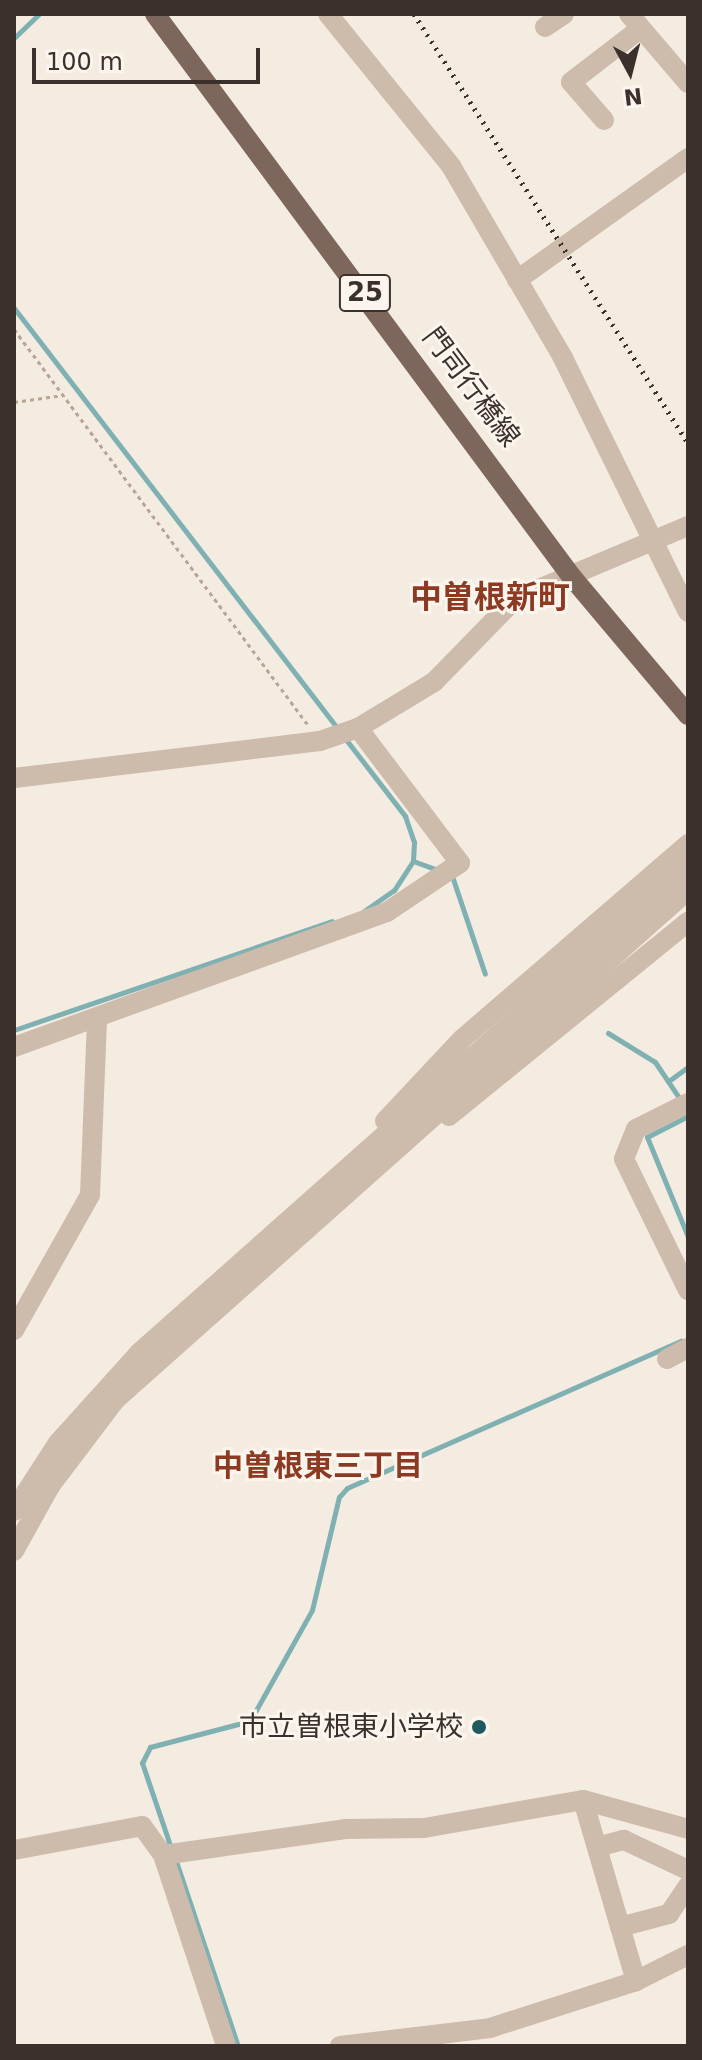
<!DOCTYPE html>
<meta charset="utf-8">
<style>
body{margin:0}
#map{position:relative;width:702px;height:2060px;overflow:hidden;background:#f4ebe1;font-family:"DejaVu Sans","Noto Sans JP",sans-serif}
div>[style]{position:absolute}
.stream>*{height:5px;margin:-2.5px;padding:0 2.5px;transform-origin:2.5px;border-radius:2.5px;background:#7fb0b2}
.path>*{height:3px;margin-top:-1.5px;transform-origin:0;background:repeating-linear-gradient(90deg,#b9a596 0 4px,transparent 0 8px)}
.minor>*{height:20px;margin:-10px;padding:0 10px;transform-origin:10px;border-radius:10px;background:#cdbbac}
.major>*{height:20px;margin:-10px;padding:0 10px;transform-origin:10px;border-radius:10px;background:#7d675c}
.rail>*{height:5px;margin-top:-2.5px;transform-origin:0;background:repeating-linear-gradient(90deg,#3b302b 0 2px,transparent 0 8px)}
.dots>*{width:22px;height:22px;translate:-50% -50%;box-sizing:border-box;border:4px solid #fbf5ee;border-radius:50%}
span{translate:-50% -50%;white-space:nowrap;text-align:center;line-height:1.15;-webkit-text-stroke:6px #fbf5ee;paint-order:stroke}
.shield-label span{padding:2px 6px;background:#fbf5ee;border:2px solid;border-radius:6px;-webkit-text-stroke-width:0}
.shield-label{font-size:26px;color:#3b302b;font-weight:700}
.street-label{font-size:28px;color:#3b302b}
.poi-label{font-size:28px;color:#3b302b}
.right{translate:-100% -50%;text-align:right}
.neighbourhood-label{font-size:30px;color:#8c3b22;font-weight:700}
.quarter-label{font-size:32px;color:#8c3b22;font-weight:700}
.frame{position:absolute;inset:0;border:16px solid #3b302b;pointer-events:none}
.north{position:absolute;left:590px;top:32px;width:80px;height:80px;-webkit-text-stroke:6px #fbf5ee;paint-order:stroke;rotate:173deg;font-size:22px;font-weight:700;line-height:32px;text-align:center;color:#3b302b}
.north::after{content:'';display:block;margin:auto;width:28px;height:36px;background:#3b302b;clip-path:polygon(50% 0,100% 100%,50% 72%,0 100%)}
.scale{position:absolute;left:32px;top:48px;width:228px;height:36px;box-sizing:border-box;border:4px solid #3b302b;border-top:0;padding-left:10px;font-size:24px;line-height:28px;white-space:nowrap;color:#3b302b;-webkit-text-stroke:6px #fbf5ee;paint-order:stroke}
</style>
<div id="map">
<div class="stream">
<div style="left:14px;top:38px;width:35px;rotate:-44deg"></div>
<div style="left:14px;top:308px;width:531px;rotate:52.42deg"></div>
<div style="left:344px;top:737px;width:100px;rotate:52.3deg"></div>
<div style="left:405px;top:816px;width:28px;rotate:71deg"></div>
<div style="left:414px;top:842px;width:19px;rotate:93deg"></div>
<div style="left:413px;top:861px;width:35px;rotate:123deg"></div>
<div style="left:394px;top:890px;width:37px;rotate:145deg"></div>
<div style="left:413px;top:861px;width:29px;rotate:20deg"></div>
<div style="left:452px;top:876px;width:103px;rotate:71.4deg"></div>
<div style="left:14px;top:1030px;width:336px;rotate:-18.9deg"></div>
<div style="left:608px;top:1033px;width:55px;rotate:31.7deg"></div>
<div style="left:655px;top:1062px;width:45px;rotate:56deg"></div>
<div style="left:670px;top:1080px;width:22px;rotate:-36deg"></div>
<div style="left:684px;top:1108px;width:9px;rotate:63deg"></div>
<div style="left:688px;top:1116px;width:46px;rotate:152.9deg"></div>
<div style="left:647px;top:1137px;width:108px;rotate:67.7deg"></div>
<div style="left:171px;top:1848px;width:90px;rotate:-108.8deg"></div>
<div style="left:142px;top:1763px;width:18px;rotate:-63deg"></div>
<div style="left:150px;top:1747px;width:103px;rotate:-14.6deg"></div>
<div style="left:250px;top:1721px;width:127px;rotate:-60.8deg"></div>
<div style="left:312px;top:1610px;width:116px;rotate:-76.6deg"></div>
<div style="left:339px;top:1497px;width:12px;rotate:-48deg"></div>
<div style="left:347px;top:1488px;width:365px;rotate:-23.8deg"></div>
<div style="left:176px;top:1861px;width:195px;rotate:71.5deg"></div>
</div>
<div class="path">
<div style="left:14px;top:329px;width:493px;rotate:53.4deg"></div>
<div style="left:14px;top:402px;width:50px;rotate:-8deg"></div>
</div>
<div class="minor">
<div style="left:328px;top:14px;width:196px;rotate:51deg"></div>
<div style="left:451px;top:166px;width:222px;rotate:59.7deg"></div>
<div style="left:563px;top:358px;width:283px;rotate:63.8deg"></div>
<div style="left:629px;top:14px;width:91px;rotate:49.5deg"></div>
<div style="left:545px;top:27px;width:23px;rotate:-34deg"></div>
<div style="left:604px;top:120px;width:50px;rotate:-131deg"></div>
<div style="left:571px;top:82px;width:88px;rotate:-37.6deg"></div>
<div style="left:517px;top:280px;width:210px;rotate:-35.5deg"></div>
<div style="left:14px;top:778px;width:308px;rotate:-6.9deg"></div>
<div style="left:320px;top:741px;width:40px;rotate:-18.9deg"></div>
<div style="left:358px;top:728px;width:89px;rotate:-31.2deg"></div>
<div style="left:434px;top:682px;width:116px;rotate:-45.7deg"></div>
<div style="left:515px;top:599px;width:188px;rotate:-22.9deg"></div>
<div style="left:14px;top:1047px;width:397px;rotate:-19.9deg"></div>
<div style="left:387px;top:912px;width:88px;rotate:-33.9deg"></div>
<div style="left:460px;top:863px;width:169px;rotate:-127.1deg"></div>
<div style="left:688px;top:1103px;width:58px;rotate:153.4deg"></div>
<div style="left:636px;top:1129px;width:32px;rotate:112deg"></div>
<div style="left:624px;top:1159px;width:146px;rotate:64deg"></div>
<div style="left:449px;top:1116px;width:308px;rotate:-39.1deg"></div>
<div style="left:385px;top:1121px;width:111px;rotate:-46.8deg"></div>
<div style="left:461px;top:1040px;width:300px;rotate:-40.8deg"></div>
<div style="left:14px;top:1330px;width:155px;rotate:-60.6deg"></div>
<div style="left:90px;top:1195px;width:178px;rotate:-87.7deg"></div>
<div style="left:667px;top:1359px;width:24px;rotate:-28deg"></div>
<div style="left:14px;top:1511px;width:81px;rotate:-57.1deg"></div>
<div style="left:58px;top:1443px;width:121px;rotate:-48deg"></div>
<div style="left:139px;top:1353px;width:734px;rotate:-41.58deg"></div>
<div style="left:14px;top:1551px;width:74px;rotate:-61deg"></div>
<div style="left:50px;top:1486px;width:108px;rotate:-52.9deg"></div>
<div style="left:115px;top:1400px;width:767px;rotate:-41.67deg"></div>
<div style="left:583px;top:1800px;width:189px;rotate:73.7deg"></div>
<div style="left:597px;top:1847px;width:28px;rotate:-15deg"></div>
<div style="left:624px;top:1840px;width:71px;rotate:25.1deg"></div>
<div style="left:14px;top:1850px;width:130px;rotate:-10.6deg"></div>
<div style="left:142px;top:1826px;width:36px;rotate:54deg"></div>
<div style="left:163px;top:1855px;width:201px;rotate:71.7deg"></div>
<div style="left:163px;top:1855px;width:184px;rotate:-8.1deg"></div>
<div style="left:345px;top:1829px;width:79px;rotate:-0.7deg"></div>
<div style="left:424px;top:1828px;width:161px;rotate:-10deg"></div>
<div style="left:583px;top:1800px;width:109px;rotate:15.4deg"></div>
<div style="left:620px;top:1927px;width:51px;rotate:-14.9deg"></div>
<div style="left:669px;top:1914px;width:34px;rotate:-56deg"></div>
<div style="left:340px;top:2046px;width:151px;rotate:-6.8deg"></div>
<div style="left:490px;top:2028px;width:153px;rotate:-17.8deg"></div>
<div style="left:636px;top:1981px;width:58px;rotate:-26.6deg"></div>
</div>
<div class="major">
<div style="left:155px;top:14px;width:699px;rotate:53.49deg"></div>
<div style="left:571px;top:576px;width:182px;rotate:49.9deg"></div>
</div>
<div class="rail">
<div style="left:414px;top:14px;width:509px;rotate:57.43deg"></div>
</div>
<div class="dots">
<div style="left:479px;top:1727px;background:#1f5a5e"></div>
</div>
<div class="shield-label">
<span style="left:365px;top:293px">25</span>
</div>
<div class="street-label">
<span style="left:471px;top:387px;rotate:53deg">門司行橋線</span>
</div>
<div class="poi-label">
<span class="right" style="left:463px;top:1727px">市立曽根東小学校</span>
</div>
<div class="neighbourhood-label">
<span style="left:318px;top:1466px">中曽根東三丁目</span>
</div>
<div class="quarter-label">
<span style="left:490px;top:597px">中曽根新町</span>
</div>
<div class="frame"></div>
<div class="north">N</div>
<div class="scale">100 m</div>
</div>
